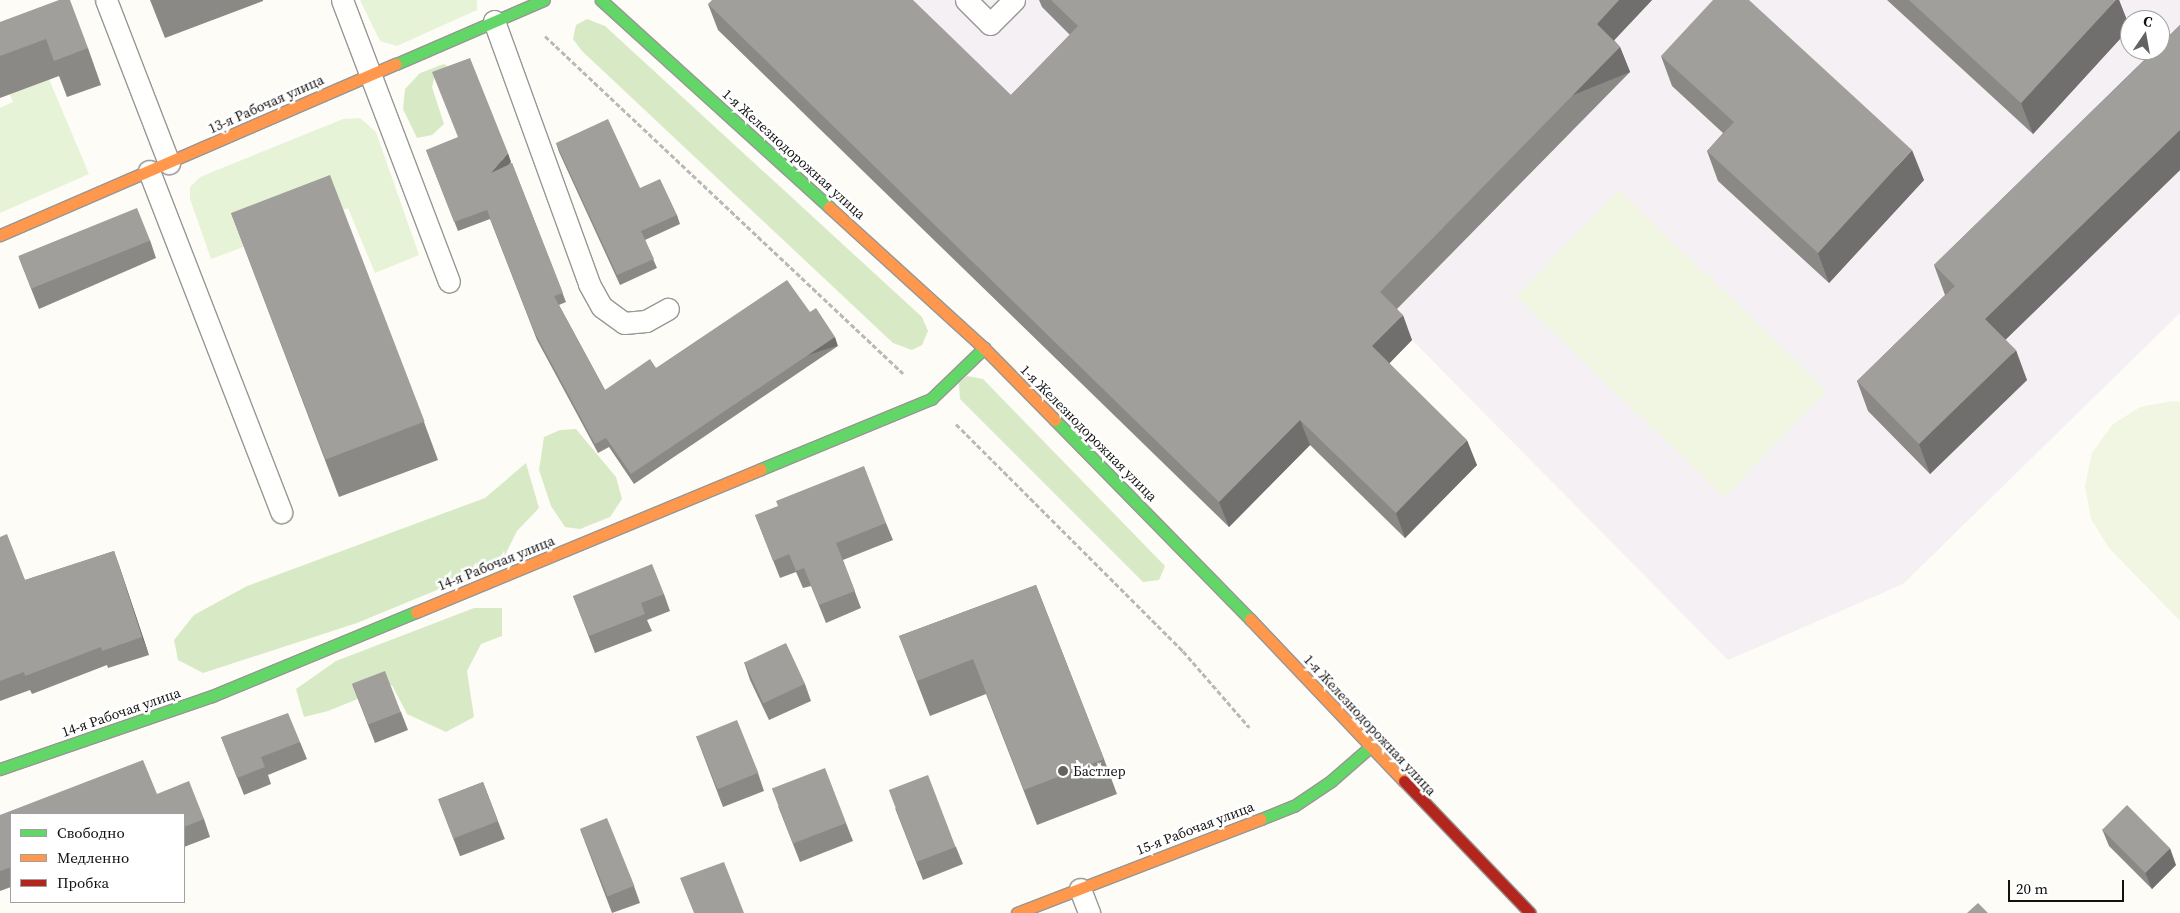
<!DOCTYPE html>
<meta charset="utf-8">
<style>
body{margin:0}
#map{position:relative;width:2180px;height:913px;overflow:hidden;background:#fdfcf7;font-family:"Source Serif 4",serif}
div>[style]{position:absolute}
.industrial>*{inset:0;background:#f5f0f3}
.green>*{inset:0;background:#e7f3d7}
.forest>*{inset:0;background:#d8eac5}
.pitch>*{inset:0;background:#f0f6e1;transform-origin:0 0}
.path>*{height:3px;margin-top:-1.5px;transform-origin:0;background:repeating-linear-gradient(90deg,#b9b9b8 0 5px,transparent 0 7.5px)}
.roads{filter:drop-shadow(1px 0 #979795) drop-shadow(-1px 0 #979795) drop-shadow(0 1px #979795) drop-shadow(0 -1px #979795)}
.lane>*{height:21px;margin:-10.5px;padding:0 10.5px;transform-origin:10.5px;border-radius:10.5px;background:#fffffe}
.fast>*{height:11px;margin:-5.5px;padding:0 5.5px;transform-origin:5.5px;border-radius:5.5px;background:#63d668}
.slow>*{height:11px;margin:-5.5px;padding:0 5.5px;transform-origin:5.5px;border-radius:5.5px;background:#ff974d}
.jam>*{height:11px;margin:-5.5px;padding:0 5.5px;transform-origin:5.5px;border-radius:5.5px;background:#b3261e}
.wall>*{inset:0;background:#8a8986;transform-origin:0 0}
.shaded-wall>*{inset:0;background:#716f6d;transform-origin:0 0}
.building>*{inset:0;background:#a19f9c;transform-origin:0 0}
.dots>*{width:14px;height:14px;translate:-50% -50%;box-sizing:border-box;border:2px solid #fff;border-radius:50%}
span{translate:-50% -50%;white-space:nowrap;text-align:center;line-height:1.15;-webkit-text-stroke:5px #fff;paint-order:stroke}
.street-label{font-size:14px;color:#111}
.poi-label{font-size:14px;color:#111}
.left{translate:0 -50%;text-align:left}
.legend{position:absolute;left:10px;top:813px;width:175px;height:90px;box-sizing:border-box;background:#fff;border:1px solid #a0a0a0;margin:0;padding:6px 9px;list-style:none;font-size:15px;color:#111}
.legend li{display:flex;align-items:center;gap:10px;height:25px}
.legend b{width:25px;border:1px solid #a0a0a0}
.north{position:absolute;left:2120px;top:10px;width:50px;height:50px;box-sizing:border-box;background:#fff;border:1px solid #a0a0a0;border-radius:50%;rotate:12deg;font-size:14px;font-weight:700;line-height:20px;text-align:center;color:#111}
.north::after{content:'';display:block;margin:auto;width:18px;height:22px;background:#646362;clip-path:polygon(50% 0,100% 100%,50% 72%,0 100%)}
.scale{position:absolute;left:2008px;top:880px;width:116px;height:22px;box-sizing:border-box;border:2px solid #111;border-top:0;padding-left:6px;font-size:15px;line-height:18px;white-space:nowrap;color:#111;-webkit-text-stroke:4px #fff;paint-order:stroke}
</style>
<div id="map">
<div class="industrial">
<div style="clip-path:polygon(evenodd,746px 0,2180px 0,2180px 313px,1903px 584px,1728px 660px,1412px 340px,1229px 527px,718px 30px,746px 0,2130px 20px,2160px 20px,2160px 50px,2130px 50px,2130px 20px)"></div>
</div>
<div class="green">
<div style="clip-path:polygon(360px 0,477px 0,477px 10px,397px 46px,380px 41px)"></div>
<div style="clip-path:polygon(38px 53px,89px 174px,0 213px,0 108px,13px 102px,0 70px)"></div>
<div style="clip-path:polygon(360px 118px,376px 132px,419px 255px,375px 273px,348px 208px,211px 259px,190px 199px,190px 187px,200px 177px,343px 119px)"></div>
</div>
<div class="forest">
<div style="clip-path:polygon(587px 19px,605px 26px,922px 317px,928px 331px,922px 345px,912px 350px,893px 343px,582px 51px,573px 39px,576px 25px)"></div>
<div style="clip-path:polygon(444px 64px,453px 70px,434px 79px,432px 87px,444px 124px,432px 135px,417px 138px,403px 109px,405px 89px,420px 73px)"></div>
<div style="clip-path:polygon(967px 376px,983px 379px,1165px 566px,1159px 580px,1143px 582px,960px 399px,959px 383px)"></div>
<div style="clip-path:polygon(576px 429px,616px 477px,622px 499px,610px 517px,580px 529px,565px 527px,551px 506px,539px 470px,544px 437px,560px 430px)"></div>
<div style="clip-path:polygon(526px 463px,539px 508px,517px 531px,503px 559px,437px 590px,357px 623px,203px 673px,178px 660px,174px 640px,194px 615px,247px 586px,485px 498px)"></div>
<div style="clip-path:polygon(474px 608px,502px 608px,502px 636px,481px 644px,467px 671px,474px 717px,446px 732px,407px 714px,392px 685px,328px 711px,304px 717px,296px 689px,336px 661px)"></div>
</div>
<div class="pitch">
<div style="left:1619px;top:190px;width:289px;height:148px;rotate:44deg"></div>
<div style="clip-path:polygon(2173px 401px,2180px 402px,2180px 621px,2109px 548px,2091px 519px,2085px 486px,2092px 453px,2112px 425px,2140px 407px)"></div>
</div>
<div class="path">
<div style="left:545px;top:36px;width:492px;rotate:43.3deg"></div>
<div style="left:956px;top:424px;width:321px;rotate:45deg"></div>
<div style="left:1183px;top:651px;width:101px;rotate:49deg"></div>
</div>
<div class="roads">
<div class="lane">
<div style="left:106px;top:0;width:175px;rotate:68.9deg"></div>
<div style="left:342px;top:0;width:301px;rotate:69.2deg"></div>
<div style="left:966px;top:0;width:34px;rotate:45deg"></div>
<div style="left:990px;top:24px;width:34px;rotate:-45deg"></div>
<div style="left:494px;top:21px;width:280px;rotate:70.1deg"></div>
<div style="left:589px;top:284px;width:26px;rotate:61deg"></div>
<div style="left:602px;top:307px;width:27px;rotate:36deg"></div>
<div style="left:624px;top:323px;width:22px;rotate:-5deg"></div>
<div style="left:646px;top:321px;width:25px;rotate:-29deg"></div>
<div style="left:149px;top:171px;width:366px;rotate:68.8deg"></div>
<div style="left:1080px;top:889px;width:26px;rotate:69deg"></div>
</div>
<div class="fast">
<div style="left:601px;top:0;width:308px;rotate:42.2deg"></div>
<div style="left:396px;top:64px;width:161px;rotate:-23.4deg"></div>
<div style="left:1055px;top:420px;width:279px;rotate:45.6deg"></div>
<div style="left:761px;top:469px;width:184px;rotate:-22.4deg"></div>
<div style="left:931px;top:399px;width:74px;rotate:-43.9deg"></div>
<div style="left:0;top:769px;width:224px;rotate:-19deg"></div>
<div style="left:212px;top:696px;width:221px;rotate:-22.4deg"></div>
<div style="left:1261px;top:819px;width:35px;rotate:-22deg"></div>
<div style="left:1294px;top:806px;width:45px;rotate:-34deg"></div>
<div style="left:1331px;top:781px;width:52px;rotate:-41.1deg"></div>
</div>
<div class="slow">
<div style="left:829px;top:207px;width:210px;rotate:42.3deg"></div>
<div style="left:984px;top:348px;width:101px;rotate:45.4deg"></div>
<div style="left:0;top:235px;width:431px;rotate:-23.4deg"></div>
<div style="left:416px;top:612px;width:373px;rotate:-22.5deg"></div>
<div style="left:1250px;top:619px;width:224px;rotate:46.5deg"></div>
<div style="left:1017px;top:913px;width:261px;rotate:-21.1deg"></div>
</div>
<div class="jam">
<div style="left:1404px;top:781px;width:182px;rotate:46.3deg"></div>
</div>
</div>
<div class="wall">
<div style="clip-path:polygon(150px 0,263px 0,263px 1px,165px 38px)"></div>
<div style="clip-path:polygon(1039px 0,1652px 0,1614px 40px,1620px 47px,1630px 72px,1397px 309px,1412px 340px,1389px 363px,1477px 465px,1405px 538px,1310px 445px,1229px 527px,718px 30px,708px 4px,1011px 95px,1070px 35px,1042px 7px)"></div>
<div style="clip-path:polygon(1887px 0,2119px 0,2130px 28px,2033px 134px)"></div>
<div style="clip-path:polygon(0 22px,88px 48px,101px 85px,67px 97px,59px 76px,0 98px)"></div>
<div style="clip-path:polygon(2180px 25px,2180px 170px,2005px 340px,2027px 380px,1930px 474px,1868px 411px,1857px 381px,1945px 295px,1934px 265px)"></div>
<div style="clip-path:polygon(1661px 56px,1924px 180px,1829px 283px,1718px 181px,1707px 151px,1723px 133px,1672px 86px)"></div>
<div style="clip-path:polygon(556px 143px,640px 188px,677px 215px,680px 224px,645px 240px,657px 268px,620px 285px,559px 152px)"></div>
<div style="clip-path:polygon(426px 150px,511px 162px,509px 164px,512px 163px,566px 302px,559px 305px,605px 390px,656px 368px,810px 312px,838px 346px,634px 484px,609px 447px,598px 453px,537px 340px,490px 219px,458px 231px)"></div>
<div style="clip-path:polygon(231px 213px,424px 422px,438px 460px,339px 497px)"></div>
<div style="clip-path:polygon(150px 240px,156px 258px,39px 309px,19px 258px)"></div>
<div style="clip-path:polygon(755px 515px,886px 523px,893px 540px,843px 560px,861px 608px,826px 623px,811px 586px,803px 588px,796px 572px,780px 578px)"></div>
<div style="clip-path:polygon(0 537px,25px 580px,114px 551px,149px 655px,108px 668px,107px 665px,32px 694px,30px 690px,0 701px)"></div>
<div style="clip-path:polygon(1036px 585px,1104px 759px,1117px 794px,1037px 825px,986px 694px,930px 716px,899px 636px)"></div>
<div style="clip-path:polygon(664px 594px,670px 611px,647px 620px,652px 631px,595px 653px,573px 596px)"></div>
<div style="clip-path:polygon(744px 662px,805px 684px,811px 701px,769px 720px,750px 680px)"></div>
<div style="clip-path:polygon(352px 684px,401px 712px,408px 730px,375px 743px)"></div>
<div style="clip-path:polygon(696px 736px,758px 773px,764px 791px,723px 807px)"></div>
<div style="clip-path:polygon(221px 737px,300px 742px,307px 759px,268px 775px,271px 784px,244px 795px)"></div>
<div style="left:483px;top:782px;width:61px;height:48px;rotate:69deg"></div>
<div style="clip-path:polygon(157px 794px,204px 819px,210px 837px,184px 847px,184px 814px,11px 814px,11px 887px,0 891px,0 815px)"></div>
<div style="clip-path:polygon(778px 806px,846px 823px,853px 841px,800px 862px)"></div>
<div style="clip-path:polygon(895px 808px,956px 847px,963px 864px,923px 880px)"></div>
<div style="clip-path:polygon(580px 829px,634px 886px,640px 903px,612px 913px)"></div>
<div style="clip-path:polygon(2102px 829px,2176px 865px,2152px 889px,2109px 846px)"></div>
</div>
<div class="shaded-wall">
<div style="clip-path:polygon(1619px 0,1652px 0,1606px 49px,1597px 24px)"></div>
<div style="clip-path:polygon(2116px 0,2119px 0,2130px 28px,2033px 134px,2021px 103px)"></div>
<div style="left:1620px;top:47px;width:27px;height:343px;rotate:68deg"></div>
<div style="clip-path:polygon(2180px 130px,2180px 170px,1996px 349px,1985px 319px)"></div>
<div style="clip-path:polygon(1912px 150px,1924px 180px,1829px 283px,1818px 253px)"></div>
<div style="clip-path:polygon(508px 153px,511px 162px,495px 182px,491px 173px)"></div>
<div style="clip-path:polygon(1403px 315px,1412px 340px,1381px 372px,1372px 346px)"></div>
<div style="left:835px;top:337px;width:9px;height:246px;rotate:72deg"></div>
<div style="clip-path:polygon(2016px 350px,2027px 380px,1930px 474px,1919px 444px)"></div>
<div style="clip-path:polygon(1300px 420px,1310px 445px,1229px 527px,1219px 502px)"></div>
<div style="clip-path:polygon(1467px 440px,1477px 465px,1405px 538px,1396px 513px)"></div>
<div style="clip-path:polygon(114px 551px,120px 568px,149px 655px,142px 637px)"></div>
<div style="clip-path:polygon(2170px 848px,2176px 865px,2152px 889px,2145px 872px)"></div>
</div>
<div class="building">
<div style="clip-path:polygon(59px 0,70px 0,88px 48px,54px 61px,46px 39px,0 56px,0 22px)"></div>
<div style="clip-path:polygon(712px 0,913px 0,1011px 95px,1078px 26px,1051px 0,1619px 0,1597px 24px,1620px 47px,1380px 292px,1403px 315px,1372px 346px,1467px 440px,1396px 513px,1300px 420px,1219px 502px,708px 4px)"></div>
<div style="clip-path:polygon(1713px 0,1749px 0,1912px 150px,1818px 253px,1707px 151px,1734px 122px,1661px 56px)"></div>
<div style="clip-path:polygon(1909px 0,2116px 0,2021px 103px)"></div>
<div style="clip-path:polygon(2180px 25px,2180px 130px,1985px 319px,2016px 350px,1919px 444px,1857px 381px,1955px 286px,1934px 265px,2155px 50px,2160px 50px,2160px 45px)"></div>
<div style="clip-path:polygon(470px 58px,508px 153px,491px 173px,512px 163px,563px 293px,554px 296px,605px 390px,650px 359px,656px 368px,787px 280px,810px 312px,816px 308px,835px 337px,631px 474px,606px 438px,595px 444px,534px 331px,487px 210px,454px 222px,426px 150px,458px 137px,432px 72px)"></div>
<div style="clip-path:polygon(608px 119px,640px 188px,660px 179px,677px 215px,641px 231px,654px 259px,617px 275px,556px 143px)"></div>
<div style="left:330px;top:175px;width:264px;height:106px;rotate:69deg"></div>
<div style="left:137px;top:208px;width:35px;height:128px;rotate:68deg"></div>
<div style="clip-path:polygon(864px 466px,886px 523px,836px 543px,855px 591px,819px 605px,804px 568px,796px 571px,789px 554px,773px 561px,755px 515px,778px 506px,776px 501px)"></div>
<div style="clip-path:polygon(7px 534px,25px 580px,114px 551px,142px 637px,102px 651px,101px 647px,25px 676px,24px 672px,0 681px,0 537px)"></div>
<div style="clip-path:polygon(652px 564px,664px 594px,641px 603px,645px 614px,589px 636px,573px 596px)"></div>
<div style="clip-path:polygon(1036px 585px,1104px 759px,1024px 790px,973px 659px,917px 681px,899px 636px)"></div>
<div style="left:786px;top:643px;width:45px;height:46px;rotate:65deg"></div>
<div style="left:385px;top:671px;width:44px;height:35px;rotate:69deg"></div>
<div style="clip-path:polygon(288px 713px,300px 742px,261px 757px,265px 767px,237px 778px,221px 737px)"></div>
<div style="left:737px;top:720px;width:57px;height:44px;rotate:68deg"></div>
<div style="clip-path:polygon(143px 760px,157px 794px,189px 781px,204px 819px,184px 827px,184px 814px,11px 814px,11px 867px,0 871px,0 815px)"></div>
<div style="left:825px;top:768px;width:59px;height:57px;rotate:69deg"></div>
<div style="left:928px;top:775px;width:77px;height:42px;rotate:69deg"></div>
<div style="left:483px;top:782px;width:42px;height:48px;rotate:69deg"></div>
<div style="left:2127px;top:805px;width:61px;height:35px;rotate:45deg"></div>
<div style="left:607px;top:818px;width:73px;height:29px;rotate:68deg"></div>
<div style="clip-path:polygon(724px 862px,744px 913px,694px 913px,680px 878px)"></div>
<div style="clip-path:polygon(1978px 903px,1988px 913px,1967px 913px)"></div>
</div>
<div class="dots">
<div style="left:1063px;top:771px;background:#646362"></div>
</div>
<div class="street-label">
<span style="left:266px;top:104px;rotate:-24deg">13-я Рабочая улица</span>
<span style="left:794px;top:154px;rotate:42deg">1-я Железнодорожная улица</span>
<span style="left:1089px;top:433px;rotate:45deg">1-я Железнодорожная улица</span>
<span style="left:496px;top:563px;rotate:-22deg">14-я Рабочая улица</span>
<span style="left:121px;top:712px;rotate:-19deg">14-я Рабочая улица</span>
<span style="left:1370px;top:725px;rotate:47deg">1-я Железнодорожная улица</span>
<span style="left:1195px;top:828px;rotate:-21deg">15-я Рабочая улица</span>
</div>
<div class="poi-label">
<span class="left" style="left:1073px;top:771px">Бастлер</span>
</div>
<ul class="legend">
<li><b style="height:6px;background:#63d668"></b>Свободно</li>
<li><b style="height:6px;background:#ff974d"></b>Медленно</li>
<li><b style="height:6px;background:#b3261e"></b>Пробка</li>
</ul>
<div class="north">С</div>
<div class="scale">20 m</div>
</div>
